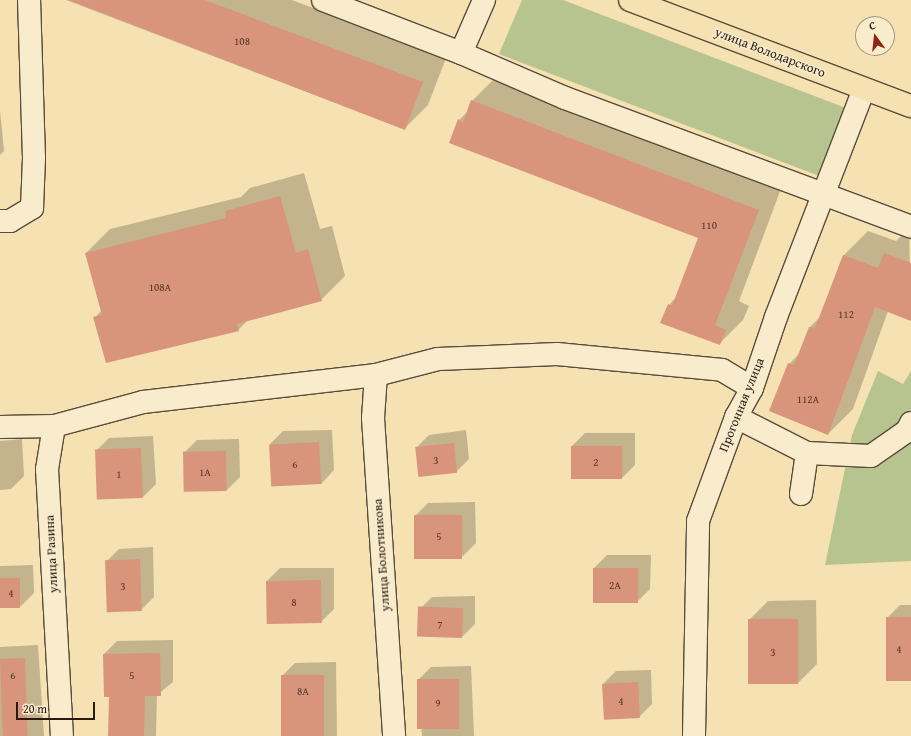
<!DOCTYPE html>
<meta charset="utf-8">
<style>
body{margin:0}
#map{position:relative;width:911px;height:736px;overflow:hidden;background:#f5e1b2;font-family:"Gentium Book Plus",serif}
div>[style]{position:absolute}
.green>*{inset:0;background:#b7c490}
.shadow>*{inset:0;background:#0003}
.building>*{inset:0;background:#d9947c;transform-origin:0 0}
.roads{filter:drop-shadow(1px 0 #5a4c3b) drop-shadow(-1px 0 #5a4c3b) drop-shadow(0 1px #5a4c3b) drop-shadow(0 -1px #5a4c3b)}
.minor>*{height:22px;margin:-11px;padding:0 11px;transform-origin:11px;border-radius:11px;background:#f8eccd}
.major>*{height:22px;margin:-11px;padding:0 11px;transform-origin:11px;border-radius:11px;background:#f5e1b2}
span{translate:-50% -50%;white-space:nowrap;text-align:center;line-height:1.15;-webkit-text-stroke:3px #f8eccd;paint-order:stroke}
.number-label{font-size:11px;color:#54392d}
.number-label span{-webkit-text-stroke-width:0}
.street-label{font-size:13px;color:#271b13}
.north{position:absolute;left:855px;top:16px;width:40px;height:40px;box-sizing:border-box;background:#f8eccd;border:1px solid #a49883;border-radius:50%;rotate:345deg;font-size:11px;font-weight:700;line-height:16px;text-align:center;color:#271b13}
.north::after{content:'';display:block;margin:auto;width:14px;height:18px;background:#8f2418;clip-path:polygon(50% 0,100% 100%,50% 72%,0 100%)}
.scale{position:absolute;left:16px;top:702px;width:79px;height:18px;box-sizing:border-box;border:2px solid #271b13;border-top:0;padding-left:5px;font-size:12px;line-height:14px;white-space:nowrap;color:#271b13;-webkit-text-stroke:3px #f8eccd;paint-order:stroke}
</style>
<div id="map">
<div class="green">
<div style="clip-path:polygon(522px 0,563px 0,846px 108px,822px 177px,499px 54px)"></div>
<div style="clip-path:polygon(878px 371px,903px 384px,911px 371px,911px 561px,825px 565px,852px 435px)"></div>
</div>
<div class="shadow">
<div style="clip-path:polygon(66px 0,292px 0,446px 58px,428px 105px,404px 129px)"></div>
<div style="clip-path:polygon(496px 77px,782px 186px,739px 301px,749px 306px,743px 320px,719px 344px,669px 305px,677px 296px,699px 238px,459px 120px,469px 110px,472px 101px)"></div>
<div style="clip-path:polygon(0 110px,4px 151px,0 155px)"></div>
<div style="clip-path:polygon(304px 173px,320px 229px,332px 226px,345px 276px,321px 300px,248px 320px,238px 330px,95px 317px,102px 310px,86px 253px,110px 229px,241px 197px,250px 188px)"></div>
<div style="clip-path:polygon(909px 228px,911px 320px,888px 311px,853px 409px,828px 434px,789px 364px,800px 353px,810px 327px,820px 317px,843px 256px,868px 231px,896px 241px)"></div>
<div style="clip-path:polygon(332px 430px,334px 470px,321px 484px,270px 444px,283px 431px)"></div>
<div style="clip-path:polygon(466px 430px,469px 459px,456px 472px,416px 448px,429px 435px)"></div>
<div style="clip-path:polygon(585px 433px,635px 433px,635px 465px,622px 478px,572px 446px)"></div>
<div style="clip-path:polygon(153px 436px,156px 484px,143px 497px,96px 451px,109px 438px)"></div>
<div style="clip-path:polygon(22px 439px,24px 476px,11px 489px,0 490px,0 441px)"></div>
<div style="clip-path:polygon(239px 439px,240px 477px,227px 490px,184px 453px,197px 440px)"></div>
<div style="clip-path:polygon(475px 502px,476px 543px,463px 556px,415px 516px,428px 503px)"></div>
<div style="clip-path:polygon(153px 547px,154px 597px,141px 610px,106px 562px,119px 549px)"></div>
<div style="clip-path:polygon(607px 555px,651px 555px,650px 589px,637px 602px,594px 568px)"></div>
<div style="clip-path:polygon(33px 565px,34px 593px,21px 606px,0 607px,0 566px)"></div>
<div style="clip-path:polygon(280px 568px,334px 568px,334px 609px,321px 622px,267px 581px)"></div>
<div style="clip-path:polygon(475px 596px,475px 624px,462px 637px,419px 610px,432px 597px)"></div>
<div style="clip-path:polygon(816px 600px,817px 664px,798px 683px,749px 620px,768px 601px)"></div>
<div style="clip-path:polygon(900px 605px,911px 605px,911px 680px,887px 618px)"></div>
<div style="clip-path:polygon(173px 640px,173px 682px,157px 695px,156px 736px,109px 736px,110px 696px,104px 654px,117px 641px)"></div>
<div style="clip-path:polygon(38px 645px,44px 736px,0 736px,0 647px)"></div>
<div style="clip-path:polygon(336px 662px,337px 736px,284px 736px,282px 676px,295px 663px)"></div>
<div style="clip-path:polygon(471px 666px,474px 736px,422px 736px,418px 680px,431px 667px)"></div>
<div style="clip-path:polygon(651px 670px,652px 704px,639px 717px,603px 684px,616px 671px)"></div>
</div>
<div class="building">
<div style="clip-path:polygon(69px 0,205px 0,423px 82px,405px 130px)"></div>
<div style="clip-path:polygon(471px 100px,759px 210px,715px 325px,726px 330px,720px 345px,660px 323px,668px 304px,672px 306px,698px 238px,449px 143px,458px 119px,463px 122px)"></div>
<div style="clip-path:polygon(280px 196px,296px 253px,308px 249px,322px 301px,237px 324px,239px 331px,106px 363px,93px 317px,102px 315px,85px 253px,226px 218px,225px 211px)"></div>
<div style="clip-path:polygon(884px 253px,911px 263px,911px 321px,875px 307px,828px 435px,769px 411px,788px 363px,794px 365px,809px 327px,815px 328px,843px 255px,878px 268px)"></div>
<div style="left:319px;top:442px;width:42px;height:50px;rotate:87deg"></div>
<div style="left:454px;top:443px;width:30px;height:39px;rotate:84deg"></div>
<div style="left:571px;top:446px;width:51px;height:33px"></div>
<div style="left:141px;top:448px;width:50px;height:46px;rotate:88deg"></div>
<div style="left:226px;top:451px;width:40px;height:43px;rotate:89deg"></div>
<div style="left:414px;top:515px;width:48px;height:44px"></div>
<div style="left:140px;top:559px;width:52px;height:35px;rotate:88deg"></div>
<div style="left:593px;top:568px;width:45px;height:35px"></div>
<div style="left:0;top:578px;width:20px;height:30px"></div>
<div style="left:321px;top:580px;width:43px;height:55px;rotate:89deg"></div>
<div style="left:463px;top:608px;width:30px;height:45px;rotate:92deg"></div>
<div style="left:911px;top:617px;width:64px;height:25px;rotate:90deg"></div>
<div style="left:798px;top:619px;width:65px;height:50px;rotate:90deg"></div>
<div style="clip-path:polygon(160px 653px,161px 696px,145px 696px,144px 736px,108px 736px,109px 697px,104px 697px,103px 654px)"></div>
<div style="left:25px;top:658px;width:78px;height:25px;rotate:88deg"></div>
<div style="left:324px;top:675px;width:61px;height:43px;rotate:90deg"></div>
<div style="left:417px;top:679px;width:42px;height:50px"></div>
<div style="left:638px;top:682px;width:36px;height:36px;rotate:87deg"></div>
</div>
<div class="roads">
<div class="minor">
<div style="left:323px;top:0;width:148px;rotate:21deg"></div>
<div style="left:461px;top:53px;width:113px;rotate:23.4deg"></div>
<div style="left:565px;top:98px;width:369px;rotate:20.4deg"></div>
<div style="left:461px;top:53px;width:58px;rotate:-66.5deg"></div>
<div style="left:0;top:221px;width:10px"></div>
<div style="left:10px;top:221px;width:26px;rotate:-31deg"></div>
<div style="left:32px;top:208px;width:50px;rotate:-87.7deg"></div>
<div style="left:34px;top:158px;width:158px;rotate:-91.8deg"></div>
<div style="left:376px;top:375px;width:43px;rotate:94deg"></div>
<div style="left:373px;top:418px;width:319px;rotate:86.2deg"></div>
<div style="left:736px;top:417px;width:80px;rotate:26.9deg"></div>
<div style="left:807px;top:453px;width:64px;rotate:2.7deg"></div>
<div style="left:871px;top:456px;width:44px;rotate:-34.8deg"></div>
<div style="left:907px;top:431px;width:9px;rotate:-63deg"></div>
<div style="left:54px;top:426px;width:44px;rotate:99.2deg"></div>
<div style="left:47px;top:469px;width:267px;rotate:86.8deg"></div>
<div style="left:0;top:427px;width:54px;rotate:-1.1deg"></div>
<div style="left:54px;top:426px;width:92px;rotate:-15.1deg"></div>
<div style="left:143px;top:402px;width:235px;rotate:-6.6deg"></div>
<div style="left:376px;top:375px;width:64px;rotate:-14.5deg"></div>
<div style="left:438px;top:359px;width:119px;rotate:-2.4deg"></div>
<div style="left:557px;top:354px;width:166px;rotate:5.5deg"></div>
<div style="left:722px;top:370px;width:35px;rotate:31deg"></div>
<div style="left:801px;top:494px;width:41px;rotate:-81.7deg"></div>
<div style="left:694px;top:736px;width:215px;rotate:-88.9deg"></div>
<div style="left:698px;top:521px;width:111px;rotate:-69.9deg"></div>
<div style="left:736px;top:417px;width:33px;rotate:-61deg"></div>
<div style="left:752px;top:388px;width:75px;rotate:-71.3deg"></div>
<div style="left:776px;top:317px;width:244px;rotate:-68.9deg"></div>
</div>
<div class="major">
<div style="left:630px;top:0;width:300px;rotate:20.7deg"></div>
</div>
</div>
<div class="number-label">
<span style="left:242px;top:41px">108</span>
<span style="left:709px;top:225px">110</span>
<span style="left:160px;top:287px">108А</span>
<span style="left:846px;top:314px">112</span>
<span style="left:808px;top:399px">112А</span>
<span style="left:436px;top:460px">3</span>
<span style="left:596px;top:462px">2</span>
<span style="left:295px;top:464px">6</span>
<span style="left:205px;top:472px">1А</span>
<span style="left:119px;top:474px">1</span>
<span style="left:439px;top:536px">5</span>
<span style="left:615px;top:585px">2А</span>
<span style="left:123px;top:586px">3</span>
<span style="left:11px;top:593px">4</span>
<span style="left:294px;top:602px">8</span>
<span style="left:440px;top:624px">7</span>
<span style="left:899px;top:649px">4</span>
<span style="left:773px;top:652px">3</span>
<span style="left:13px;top:675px">6</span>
<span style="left:132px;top:675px">5</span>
<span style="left:303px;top:691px">8А</span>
<span style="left:621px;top:701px">4</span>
<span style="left:438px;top:703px">9</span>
</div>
<div class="street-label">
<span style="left:770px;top:53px;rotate:21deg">улица Володарского</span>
<span style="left:742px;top:405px;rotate:-68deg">Прогонная улица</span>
<span style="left:52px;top:554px;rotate:-93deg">улица Разина</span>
<span style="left:382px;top:555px;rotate:-94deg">улица Болотникова</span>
</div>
<div class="north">С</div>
<div class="scale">20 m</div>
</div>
